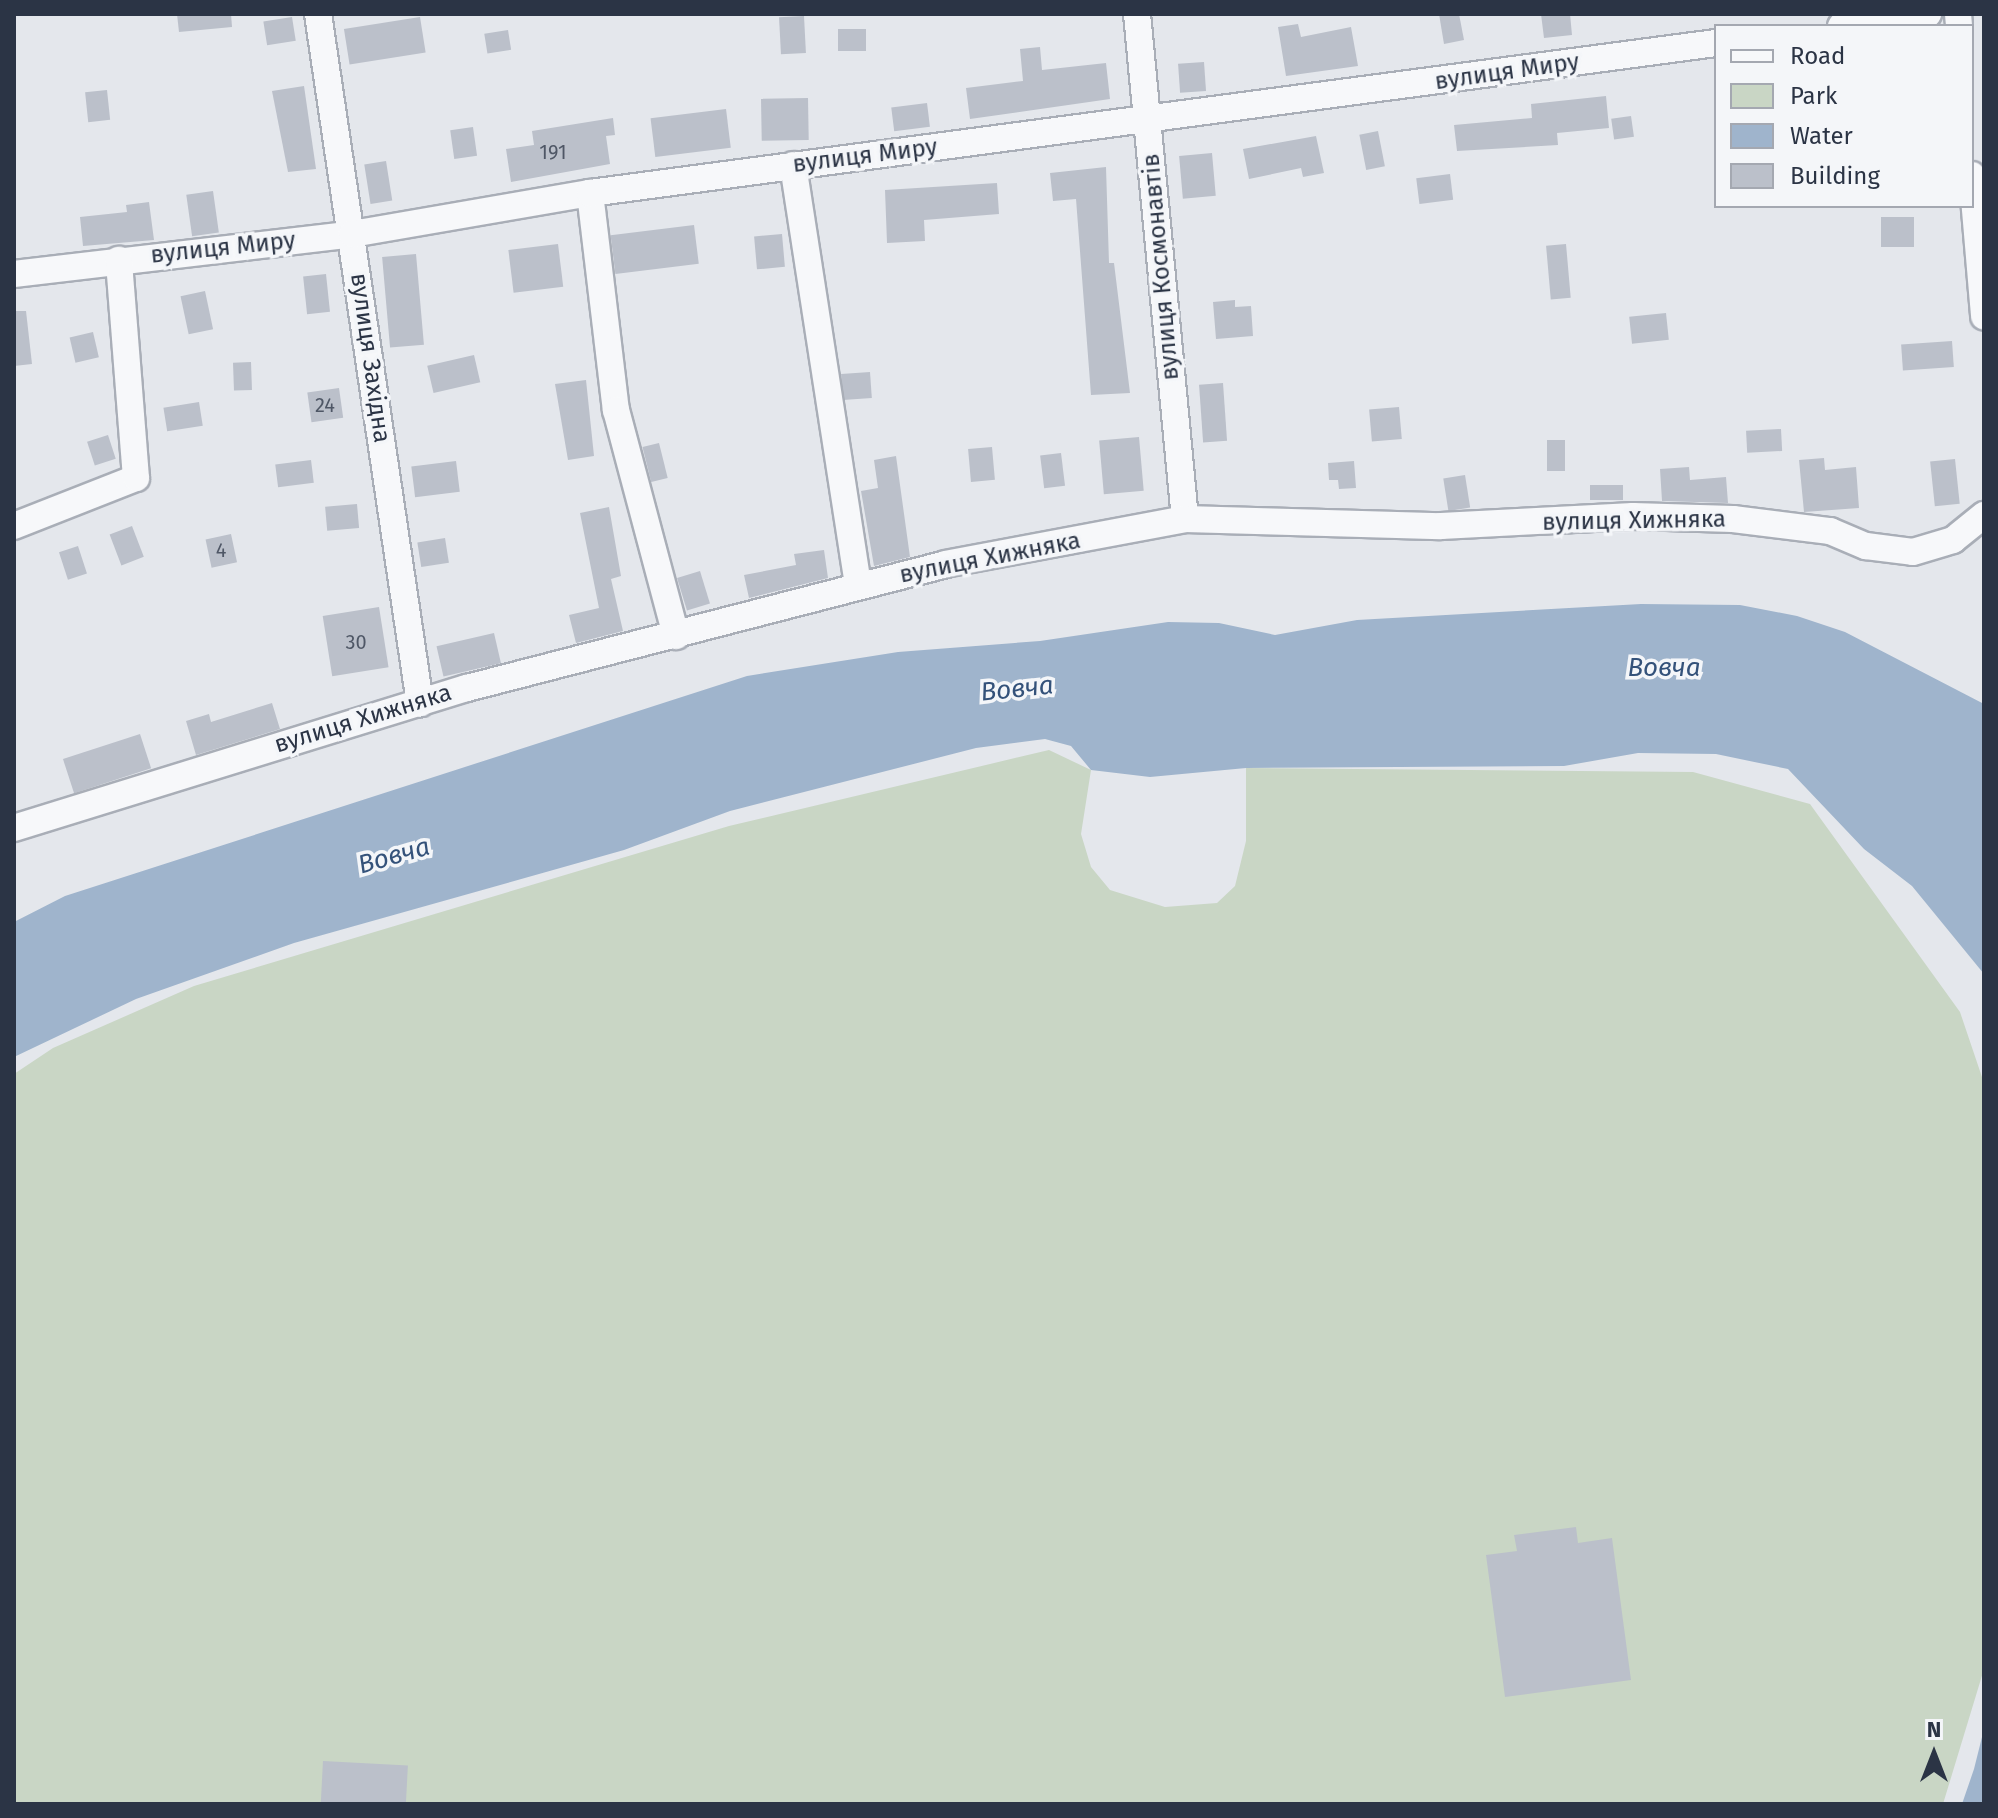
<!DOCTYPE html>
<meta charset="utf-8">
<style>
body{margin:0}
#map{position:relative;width:1998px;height:1818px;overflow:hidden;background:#e4e7ec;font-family:"Fira Sans",sans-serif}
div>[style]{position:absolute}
.green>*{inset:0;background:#c9d6c5}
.water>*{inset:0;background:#9fb4cc}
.building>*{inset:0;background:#bbc0ca;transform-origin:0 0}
.roads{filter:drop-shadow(2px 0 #a9aeb7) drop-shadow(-2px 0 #a9aeb7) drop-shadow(0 2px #a9aeb7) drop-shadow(0 -2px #a9aeb7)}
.street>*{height:26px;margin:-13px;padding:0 13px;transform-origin:13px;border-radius:13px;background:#f7f8fa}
span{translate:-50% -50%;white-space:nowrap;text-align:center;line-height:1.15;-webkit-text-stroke:7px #f4f6f9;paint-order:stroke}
.number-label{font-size:20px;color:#4f5766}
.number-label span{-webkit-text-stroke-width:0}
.street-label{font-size:24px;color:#2b3445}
.water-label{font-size:26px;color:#34527a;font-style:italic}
.frame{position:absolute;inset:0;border:16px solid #2b3445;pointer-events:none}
.legend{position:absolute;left:1714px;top:24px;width:260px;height:184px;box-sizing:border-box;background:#f4f6f9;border:2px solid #a4a8b1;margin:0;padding:10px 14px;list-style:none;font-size:24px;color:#2b3445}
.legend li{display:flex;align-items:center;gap:16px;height:40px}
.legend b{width:40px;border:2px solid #a4a8b1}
.north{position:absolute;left:1894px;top:1714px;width:80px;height:80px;-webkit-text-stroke:6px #f4f6f9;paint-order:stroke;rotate:0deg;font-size:22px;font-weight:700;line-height:32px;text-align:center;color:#2b3445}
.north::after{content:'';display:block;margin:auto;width:28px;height:36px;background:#2b3445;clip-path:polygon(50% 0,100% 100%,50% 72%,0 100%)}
</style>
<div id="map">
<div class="green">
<div style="clip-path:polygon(1049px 750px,1091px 770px,1081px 834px,1091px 867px,1110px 890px,1165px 907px,1217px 903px,1235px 886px,1246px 841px,1246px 768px,1693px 772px,1810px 804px,1960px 1012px,1984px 1083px,1984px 1669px,1943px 1804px,14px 1804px,14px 1074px,53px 1048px,194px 986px,729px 826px)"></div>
</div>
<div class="water">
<div style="clip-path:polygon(1641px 604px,1740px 605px,1797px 616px,1845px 632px,1984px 704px,1984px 974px,1912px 886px,1864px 849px,1788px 769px,1716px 754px,1638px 753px,1564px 766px,1246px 768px,1150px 777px,1091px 770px,1071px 746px,1045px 739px,976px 748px,730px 811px,624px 850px,294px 943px,136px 999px,14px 1057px,14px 922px,65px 896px,747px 676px,898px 652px,1040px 641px,1168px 622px,1219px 623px,1275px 635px,1357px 620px)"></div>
<div style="clip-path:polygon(1984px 1729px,1984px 1804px,1962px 1804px,1974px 1769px)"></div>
</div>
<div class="building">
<div style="clip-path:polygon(177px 14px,231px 14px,232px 27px,179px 32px)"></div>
<div style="clip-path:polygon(1439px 14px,1459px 14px,1464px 40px,1444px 44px)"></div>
<div style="clip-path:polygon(1541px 14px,1570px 14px,1572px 35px,1544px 38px)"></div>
<div style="left:804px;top:16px;width:37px;height:25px;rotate:87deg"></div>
<div style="left:292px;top:17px;width:24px;height:29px;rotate:81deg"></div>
<div style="left:420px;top:17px;width:36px;height:77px;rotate:81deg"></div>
<div style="clip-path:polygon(1298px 24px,1301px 37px,1351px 27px,1358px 66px,1286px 76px,1278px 27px)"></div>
<div style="left:838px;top:29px;width:28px;height:22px"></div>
<div style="left:508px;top:30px;width:20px;height:24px;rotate:81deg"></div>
<div style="clip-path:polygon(1040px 47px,1042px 70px,1106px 63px,1110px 99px,970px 119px,966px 88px,1023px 81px,1020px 49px)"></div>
<div style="left:1204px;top:62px;width:29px;height:26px;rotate:86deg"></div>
<div style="clip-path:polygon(304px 86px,316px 169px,288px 172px,272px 91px)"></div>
<div style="left:107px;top:90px;width:30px;height:22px;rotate:84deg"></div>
<div style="clip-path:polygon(1606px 96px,1609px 128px,1557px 133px,1558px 145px,1457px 151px,1454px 125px,1532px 118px,1531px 104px)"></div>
<div style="left:808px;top:98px;width:42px;height:47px;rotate:89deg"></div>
<div style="left:927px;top:103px;width:24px;height:36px;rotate:83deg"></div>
<div style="left:726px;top:109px;width:39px;height:76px;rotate:83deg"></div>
<div style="left:1631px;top:116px;width:21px;height:20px;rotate:82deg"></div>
<div style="clip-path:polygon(613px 118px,615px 135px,606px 136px,610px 164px,511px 182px,506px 149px,534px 145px,532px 131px)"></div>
<div style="left:473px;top:127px;width:29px;height:23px;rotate:82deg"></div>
<div style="left:1378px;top:131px;width:36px;height:19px;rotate:79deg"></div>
<div style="clip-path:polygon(1316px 136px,1324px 173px,1303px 177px,1301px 168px,1249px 179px,1243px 149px)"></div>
<div style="left:1212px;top:153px;width:43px;height:33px;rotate:85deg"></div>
<div style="left:386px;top:161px;width:40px;height:22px;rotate:81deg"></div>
<div style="clip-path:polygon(1106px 167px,1109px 263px,1114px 263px,1130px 393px,1091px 395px,1076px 199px,1053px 201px,1050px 173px)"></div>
<div style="left:1450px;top:174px;width:26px;height:34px;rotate:83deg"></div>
<div style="clip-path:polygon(997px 183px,999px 214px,924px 220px,925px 241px,887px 243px,885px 190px)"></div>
<div style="left:213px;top:191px;width:42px;height:27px;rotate:82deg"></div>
<div style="clip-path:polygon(149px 202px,154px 240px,83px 246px,80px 217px,127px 212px,126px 205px)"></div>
<div style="left:1881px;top:217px;width:33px;height:30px"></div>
<div style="left:694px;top:225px;width:39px;height:84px;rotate:83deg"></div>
<div style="left:782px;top:234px;width:33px;height:28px;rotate:85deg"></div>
<div style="left:558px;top:244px;width:43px;height:50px;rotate:83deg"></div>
<div style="left:1566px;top:244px;width:54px;height:20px;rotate:85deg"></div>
<div style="left:416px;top:254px;width:91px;height:34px;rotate:85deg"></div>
<div style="left:326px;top:274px;width:38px;height:23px;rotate:84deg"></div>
<div style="left:205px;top:291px;width:39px;height:25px;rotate:78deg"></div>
<div style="clip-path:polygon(1235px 300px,1235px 307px,1251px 306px,1253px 336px,1216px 339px,1213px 302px)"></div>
<div style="clip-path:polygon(14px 311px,26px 311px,32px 364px,14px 366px)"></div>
<div style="left:1666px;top:313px;width:27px;height:37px;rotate:84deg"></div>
<div style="left:93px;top:332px;width:26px;height:24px;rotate:77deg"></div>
<div style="left:1952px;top:341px;width:26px;height:51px;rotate:86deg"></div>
<div style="left:474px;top:355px;width:28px;height:48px;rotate:77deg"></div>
<div style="left:251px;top:362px;width:28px;height:18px;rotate:88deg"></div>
<div style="left:870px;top:372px;width:26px;height:29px;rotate:86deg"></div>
<div style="clip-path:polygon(586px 380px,594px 456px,568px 460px,555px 384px)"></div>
<div style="left:1223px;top:383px;width:58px;height:24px;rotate:86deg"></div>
<div style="left:339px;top:388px;width:30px;height:32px;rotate:82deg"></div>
<div style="left:199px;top:402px;width:24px;height:36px;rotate:81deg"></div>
<div style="left:1399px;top:407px;width:32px;height:30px;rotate:85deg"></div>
<div style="left:1781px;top:429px;width:22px;height:35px;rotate:87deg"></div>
<div style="left:108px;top:435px;width:25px;height:22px;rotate:72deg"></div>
<div style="left:1139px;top:437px;width:54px;height:40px;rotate:85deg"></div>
<div style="left:1547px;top:440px;width:18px;height:31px"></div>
<div style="left:659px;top:443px;width:36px;height:17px;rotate:76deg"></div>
<div style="left:992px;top:447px;width:33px;height:24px;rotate:85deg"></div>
<div style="left:1061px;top:453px;width:33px;height:21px;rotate:83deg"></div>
<div style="clip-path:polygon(896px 456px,910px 557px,874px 566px,861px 491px,878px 488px,874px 460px)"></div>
<div style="clip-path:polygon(1824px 458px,1825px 470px,1856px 467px,1859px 508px,1804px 512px,1799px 460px)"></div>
<div style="left:1955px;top:459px;width:45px;height:25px;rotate:84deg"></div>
<div style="left:311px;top:460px;width:23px;height:36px;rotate:83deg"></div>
<div style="left:456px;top:461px;width:31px;height:45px;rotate:83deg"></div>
<div style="clip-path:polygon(1354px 461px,1356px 488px,1339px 489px,1338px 480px,1329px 480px,1328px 463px)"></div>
<div style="clip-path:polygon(1689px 467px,1690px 480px,1726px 477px,1728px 503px,1662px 501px,1660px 469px)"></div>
<div style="left:1465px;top:475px;width:33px;height:22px;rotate:81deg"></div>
<div style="left:1623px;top:485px;width:15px;height:33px;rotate:90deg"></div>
<div style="left:357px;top:504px;width:24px;height:32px;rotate:85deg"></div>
<div style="clip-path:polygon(609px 507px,621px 576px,611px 579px,623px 631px,576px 643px,569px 615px,599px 608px,580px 513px)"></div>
<div style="left:132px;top:526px;width:33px;height:24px;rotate:69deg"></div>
<div style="left:231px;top:534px;width:29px;height:26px;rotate:78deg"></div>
<div style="left:445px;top:538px;width:25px;height:28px;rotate:81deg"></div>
<div style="left:78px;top:546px;width:29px;height:20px;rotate:72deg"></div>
<div style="clip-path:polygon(824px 550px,828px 578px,749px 598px,744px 575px,796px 565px,794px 554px)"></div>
<div style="left:700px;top:571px;width:34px;height:24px;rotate:73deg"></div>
<div style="left:379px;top:607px;width:61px;height:57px;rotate:81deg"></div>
<div style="left:494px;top:633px;width:31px;height:59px;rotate:77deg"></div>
<div style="clip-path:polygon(272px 703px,280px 729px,196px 755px,186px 721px,209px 714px,211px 722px)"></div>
<div style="left:140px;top:734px;width:36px;height:81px;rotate:72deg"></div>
<div style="clip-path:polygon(1576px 1527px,1578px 1543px,1612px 1538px,1631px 1680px,1505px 1697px,1486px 1555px,1517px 1551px,1514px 1535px)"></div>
<div style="left:323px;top:1761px;width:85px;height:43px;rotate:3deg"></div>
</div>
<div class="roads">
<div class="street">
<div style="left:318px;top:14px;width:697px;rotate:81.58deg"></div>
<div style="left:1137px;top:14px;width:507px;rotate:84.57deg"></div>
<div style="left:1958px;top:14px;width:12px;rotate:85deg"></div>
<div style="left:1841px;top:26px;width:88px;rotate:-7.9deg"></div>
<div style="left:793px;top:165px;width:426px;rotate:81.2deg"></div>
<div style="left:1972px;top:175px;width:142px;rotate:85.1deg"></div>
<div style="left:590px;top:193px;width:219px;rotate:83.2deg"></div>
<div style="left:616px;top:410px;width:234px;rotate:75.1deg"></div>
<div style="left:14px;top:274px;width:340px;rotate:-6.7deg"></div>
<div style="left:352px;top:234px;width:242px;rotate:-9.8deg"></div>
<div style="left:590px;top:193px;width:1136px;rotate:-7.59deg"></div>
<div style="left:14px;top:526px;width:131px;rotate:-21.5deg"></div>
<div style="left:136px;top:478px;width:219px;rotate:-94.5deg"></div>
<div style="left:14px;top:828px;width:474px;rotate:-17.2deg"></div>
<div style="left:467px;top:688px;width:494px;rotate:-14.5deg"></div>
<div style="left:945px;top:564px;width:244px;rotate:-10.6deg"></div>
<div style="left:1185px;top:519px;width:256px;rotate:1.6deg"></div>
<div style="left:1441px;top:526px;width:192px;rotate:-3deg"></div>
<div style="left:1633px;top:516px;width:100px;rotate:1.7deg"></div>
<div style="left:1733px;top:519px;width:98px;rotate:7.1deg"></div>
<div style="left:1830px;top:531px;width:39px;rotate:23deg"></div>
<div style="left:1866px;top:546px;width:47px;rotate:7.3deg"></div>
<div style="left:1913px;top:552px;width:42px;rotate:-16.7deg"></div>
<div style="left:1953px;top:540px;width:40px;rotate:-39deg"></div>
</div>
</div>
<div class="number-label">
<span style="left:553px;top:152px">191</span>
<span style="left:325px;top:405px">24</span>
<span style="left:221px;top:550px">4</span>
<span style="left:356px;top:642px">30</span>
</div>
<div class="street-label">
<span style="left:1507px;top:72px;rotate:-8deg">вулиця Миру</span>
<span style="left:865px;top:156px;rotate:-7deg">вулиця Миру</span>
<span style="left:223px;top:248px;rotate:-6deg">вулиця Миру</span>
<span style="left:1161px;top:267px;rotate:-95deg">вулиця Космонавтів</span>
<span style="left:370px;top:358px;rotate:82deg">вулиця Західна</span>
<span style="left:1634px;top:521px;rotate:-1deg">вулиця Хижняка</span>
<span style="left:990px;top:558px;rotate:-11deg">вулиця Хижняка</span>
<span style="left:363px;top:719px;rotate:-17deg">вулиця Хижняка</span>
</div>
<div class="water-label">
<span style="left:1664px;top:668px">Вовча</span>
<span style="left:1017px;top:689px;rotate:-6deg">Вовча</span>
<span style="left:394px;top:856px;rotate:-16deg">Вовча</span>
</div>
<div class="frame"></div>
<ul class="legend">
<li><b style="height:10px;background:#f7f8fa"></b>Road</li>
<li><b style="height:22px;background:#c9d6c5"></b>Park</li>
<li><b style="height:22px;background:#9fb4cc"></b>Water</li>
<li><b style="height:22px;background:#bbc0ca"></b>Building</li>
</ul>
<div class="north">N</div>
</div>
